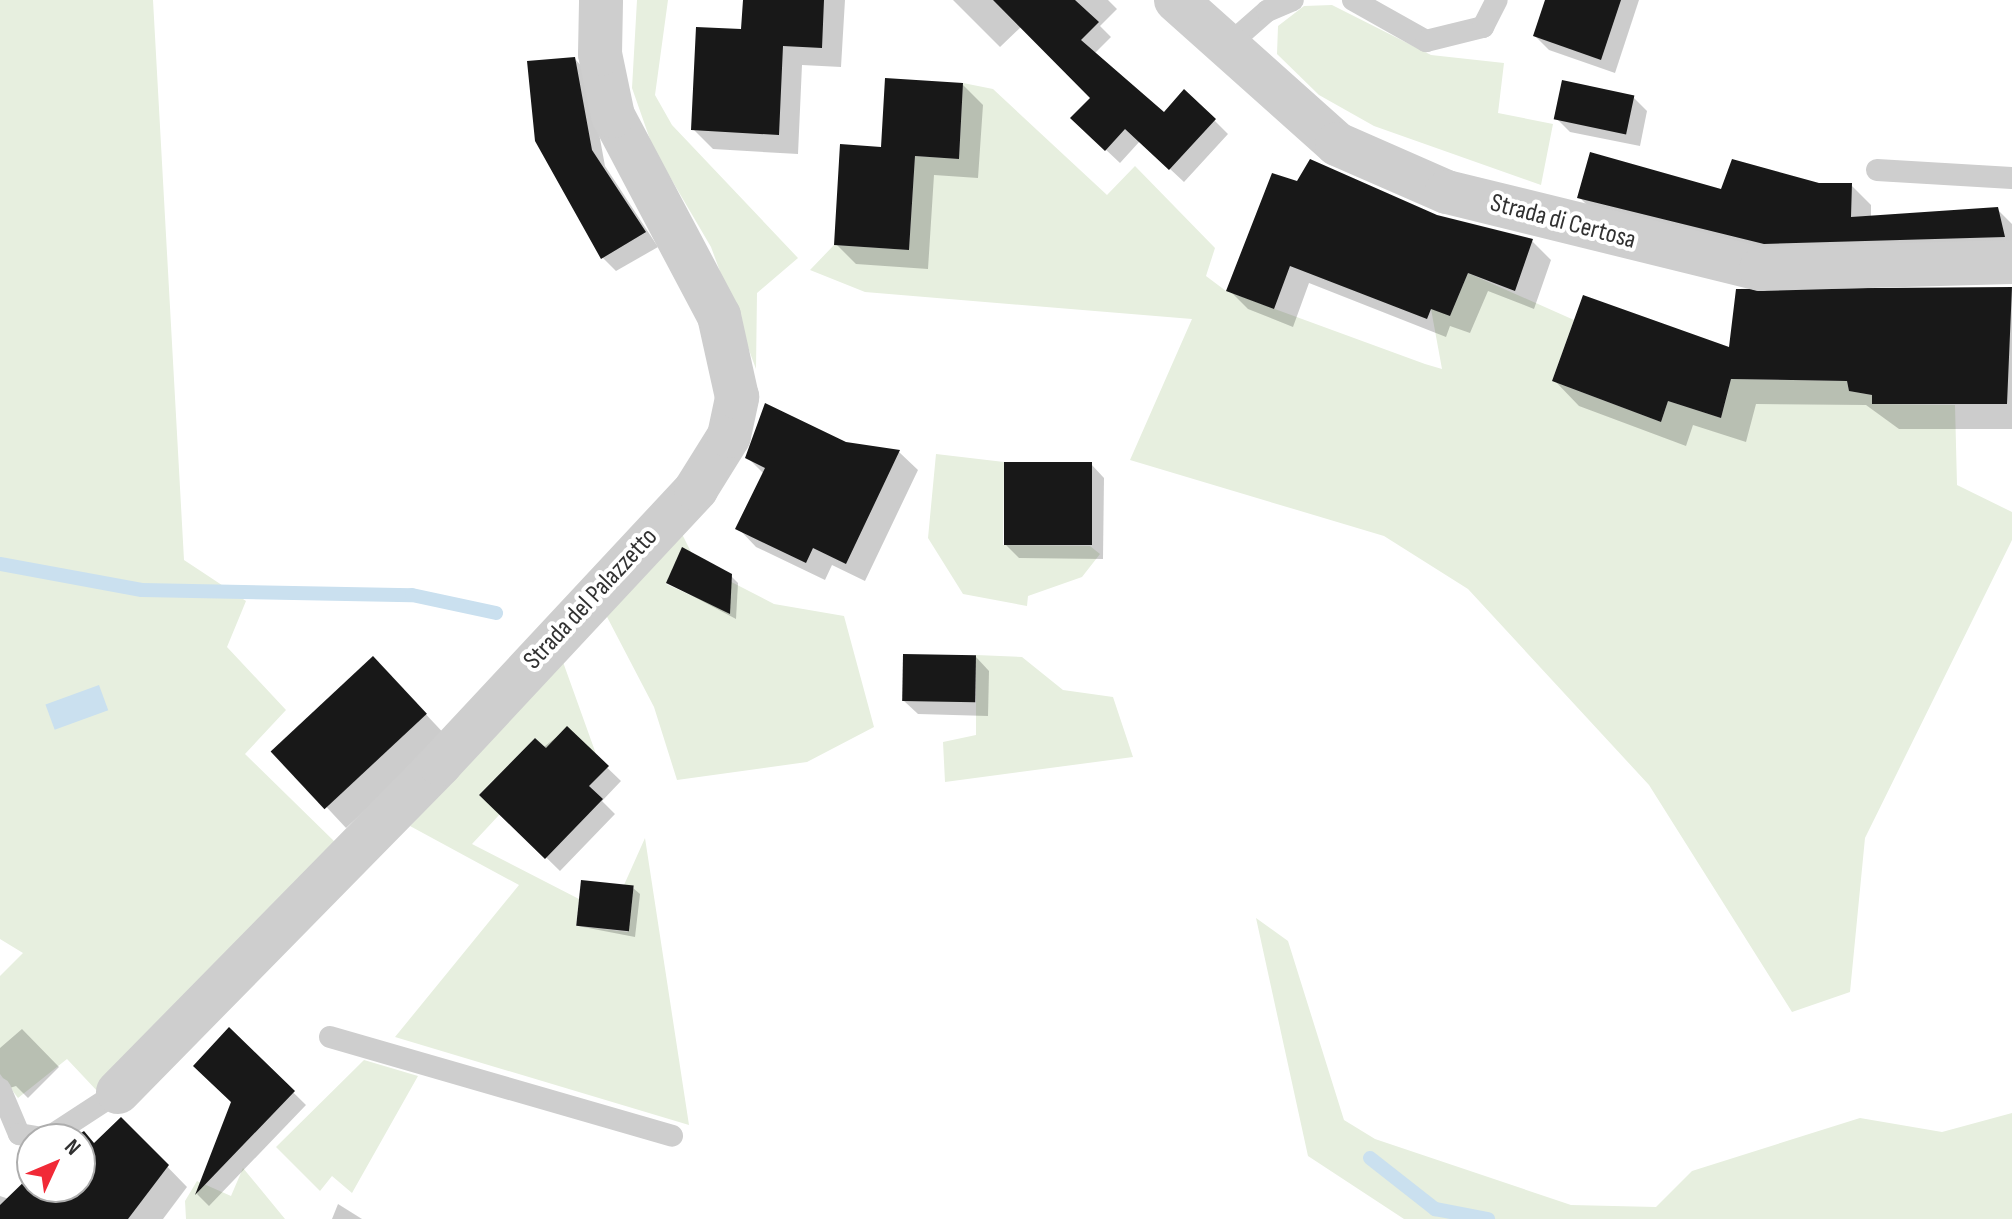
<!DOCTYPE html>
<style>
body{margin:0}
#map{position:relative;width:2012px;height:1219px;overflow:hidden;background:#fff;font-family:"Sofia Sans Condensed",sans-serif}
div>[style]{position:absolute}
.green>*{inset:0;background:#e7efdf}
.water>*{inset:0;background:#cae0ef;transform-origin:0 0}
.shadow>*{inset:0;background:#0003;transform-origin:0 0}
.stream>*{height:14px;margin:-7px;padding:0 7px;transform-origin:7px;border-radius:7px;background:#cae0ef}
.building>*{inset:0;background:#181818;transform-origin:0 0}
.service>*{height:22px;margin:-11px;padding:0 11px;transform-origin:11px;border-radius:11px;background:#cecece}
.minor>*{height:44px;margin:-22px;padding:0 22px;transform-origin:22px;border-radius:22px;background:#cecece}
span{translate:-50% -50%;white-space:nowrap;text-align:center;line-height:1.15;-webkit-text-stroke:8px #fff;paint-order:stroke}
.street-label{font-size:26px;color:#313131}
.north{position:absolute;left:16px;top:1123px;width:80px;height:80px;box-sizing:border-box;background:#fff;border:2px solid #adadad;border-radius:50%;rotate:46deg;font-size:22px;font-weight:700;line-height:32px;text-align:center;color:#313131}
.north::after{content:'';display:block;margin:auto;width:28px;height:36px;background:#f12a37;clip-path:polygon(50% 0,100% 100%,50% 72%,0 100%)}
</style>
<div id="map">
<div class="green">
<div style="clip-path:polygon(0 0,153px 0,184px 560px,246px 601px,227px 647px,286px 710px,245px 754px,337px 844px,99px 1093px,67px 1059px,18px 1098px,0 1074px,0 976px,23px 953px,0 939px)"></div>
<div style="clip-path:polygon(637px 0,668px 0,655px 95px,672px 125px,798px 258px,757px 293px,756px 369px,711px 247px,653px 148px,632px 88px)"></div>
<div style="clip-path:polygon(1332px 5px,1431px 55px,1504px 63px,1498px 113px,1553px 124px,1541px 185px,1374px 126px,1319px 95px,1277px 54px,1278px 26px,1304px 6px)"></div>
<div style="clip-path:polygon(963px 83px,993px 89px,1107px 195px,1135px 166px,1215px 248px,1206px 276px,1226px 291px,1425px 364px,1442px 369px,1431px 309px,1450px 315px,1468px 273px,1574px 320px,1552px 381px,1661px 422px,1668px 401px,1721px 418px,1731px 379px,1847px 381px,1849px 391px,1872px 395px,1872px 404px,1955px 405px,1957px 485px,2012px 512px,2012px 540px,1865px 838px,1850px 992px,1792px 1012px,1649px 785px,1468px 589px,1384px 536px,1130px 460px,1192px 319px,865px 292px,810px 270px,834px 245px,909px 250px,915px 156px,959px 159px)"></div>
<div style="clip-path:polygon(936px 454px,1004px 462px,1003px 545px,1090px 546px,1100px 554px,1082px 577px,1028px 596px,1027px 606px,963px 594px,928px 538px)"></div>
<div style="clip-path:polygon(681px 532px,691px 552px,666px 584px,697px 598px,710px 571px,774px 604px,844px 616px,874px 727px,807px 762px,677px 780px,654px 707px,606px 615px)"></div>
<div style="clip-path:polygon(976px 655px,1022px 657px,1063px 690px,1113px 697px,1133px 757px,945px 782px,943px 742px,976px 735px)"></div>
<div style="clip-path:polygon(563px 662px,596px 754px,546px 748px,535px 738px,479px 795px,500px 814px,472px 844px,579px 899px,576px 926px,628px 932px,634px 886px,624px 885px,645px 838px,689px 1125px,395px 1037px,519px 885px,410px 826px)"></div>
<div style="clip-path:polygon(1256px 918px,1288px 941px,1344px 1120px,1375px 1139px,1571px 1205px,1656px 1207px,1692px 1171px,1860px 1118px,1942px 1132px,2012px 1113px,2012px 1219px,1404px 1219px,1308px 1156px)"></div>
<div style="clip-path:polygon(364px 1060px,418px 1076px,352px 1193px,332px 1176px,320px 1191px,276px 1147px)"></div>
<div style="clip-path:polygon(243px 1168px,285px 1219px,186px 1219px,185px 1201px,197px 1181px,231px 1196px)"></div>
</div>
<div class="water">
<div style="left:99px;top:685px;width:27px;height:57px;rotate:70deg"></div>
</div>
<div class="shadow">
<div style="clip-path:polygon(745px 0,845px 0,841px 67px,802px 65px,798px 154px,713px 149px,693px 129px,743px 31px)"></div>
<div style="clip-path:polygon(953px 0,1108px 0,1117px 9px,1100px 26px,1111px 37px,1094px 54px,1164px 115px,1214px 120px,1228px 134px,1184px 182px,1140px 141px,1120px 163px,1087px 132px,1092px 98px,1022px 26px,1000px 47px)"></div>
<div style="clip-path:polygon(1547px 0,1639px 0,1615px 73px,1549px 50px,1535px 36px)"></div>
<div style="clip-path:polygon(575px 59px,588px 73px,605px 166px,658px 247px,616px 271px,603px 258px)"></div>
<div style="clip-path:polygon(963px 85px,983px 105px,978px 178px,934px 175px,928px 269px,856px 264px,836px 244px,883px 149px)"></div>
<div style="clip-path:polygon(1633px 97px,1647px 111px,1640px 146px,1570px 132px,1556px 118px)"></div>
<div style="clip-path:polygon(1298px 183px,1532px 241px,1551px 260px,1534px 309px,1488px 291px,1470px 333px,1450px 326px,1446px 337px,1309px 283px,1293px 327px,1248px 309px,1229px 290px)"></div>
<div style="clip-path:polygon(1851px 185px,1871px 205px,1871px 217px,1997px 209px,2012px 224px,2012px 257px,1785px 263px,1599px 217px,1579px 197px)"></div>
<div style="clip-path:polygon(2012px 289px,2012px 429px,1899px 429px,1866px 405px,1756px 404px,1746px 442px,1693px 425px,1686px 446px,1579px 406px,1554px 380px,1731px 350px,1738px 291px)"></div>
<div style="clip-path:polygon(846px 444px,899px 452px,918px 470px,865px 581px,832px 565px,825px 580px,756px 547px,738px 528px,764px 474px,747px 457px)"></div>
<div style="clip-path:polygon(1091px 464px,1104px 478px,1103px 559px,1019px 558px,1005px 544px)"></div>
<div style="clip-path:polygon(731px 576px,738px 583px,736px 619px,668px 583px)"></div>
<div style="clip-path:polygon(976px 657px,989px 671px,988px 716px,918px 714px,904px 701px)"></div>
<div style="left:393px;top:679px;width:77px;height:136px;rotate:47deg"></div>
<div style="clip-path:polygon(567px 729px,621px 781px,602px 801px,615px 814px,560px 871px,482px 795px)"></div>
<div style="clip-path:polygon(633px 888px,640px 894px,635px 937px,578px 926px)"></div>
<div style="clip-path:polygon(22px 1029px,59px 1067px,28px 1098px,16px 1086px,0 1091px,0 1048px)"></div>
<div style="clip-path:polygon(230px 1030px,306px 1105px,209px 1206px,197px 1194px,233px 1102px)"></div>
<div style="clip-path:polygon(121px 1119px,187px 1187px,163px 1219px,0 1219px,0 1196px,9px 1199px,32px 1179px,32px 1187px,80px 1187px,78px 1139px,84px 1134px,95px 1145px)"></div>
<div style="clip-path:polygon(338px 1204px,362px 1219px,332px 1219px)"></div>
</div>
<div class="stream">
<div style="left:0;top:564px;width:144px;rotate:10.4deg"></div>
<div style="left:142px;top:590px;width:270px;rotate:1.1deg"></div>
<div style="left:412px;top:595px;width:86px;rotate:12.1deg"></div>
<div style="left:1370px;top:1158px;width:83px;rotate:38.1deg"></div>
<div style="left:1435px;top:1209px;width:54px;rotate:10.7deg"></div>
</div>
<div class="building">
<div style="clip-path:polygon(743px 0,824px 0,822px 48px,783px 46px,779px 135px,691px 130px,696px 27px,741px 29px)"></div>
<div style="clip-path:polygon(993px 0,1075px 0,1099px 22px,1081px 40px,1164px 112px,1184px 89px,1216px 119px,1169px 170px,1125px 129px,1105px 151px,1070px 118px,1090px 98px)"></div>
<div style="clip-path:polygon(1545px 0,1621px 0,1601px 60px,1533px 36px)"></div>
<div style="clip-path:polygon(575px 57px,592px 150px,646px 232px,601px 259px,535px 141px,527px 61px)"></div>
<div style="clip-path:polygon(885px 78px,963px 83px,959px 159px,915px 156px,909px 250px,834px 245px,840px 144px,881px 147px)"></div>
<div style="left:1562px;top:80px;width:74px;height:40px;rotate:12deg"></div>
<div style="clip-path:polygon(1590px 152px,1721px 189px,1732px 159px,1819px 183px,1852px 183px,1851px 217px,1998px 207px,2005px 237px,1764px 244px,1577px 198px)"></div>
<div style="clip-path:polygon(1310px 159px,1437px 215px,1533px 239px,1515px 291px,1468px 273px,1450px 316px,1431px 309px,1427px 319px,1290px 266px,1274px 309px,1226px 291px,1272px 173px,1297px 181px)"></div>
<div style="clip-path:polygon(2012px 287px,2007px 404px,1872px 404px,1872px 395px,1849px 391px,1847px 381px,1731px 379px,1721px 418px,1668px 401px,1661px 422px,1552px 381px,1583px 295px,1729px 347px,1736px 289px)"></div>
<div style="clip-path:polygon(765px 403px,846px 442px,900px 450px,846px 564px,813px 548px,806px 563px,735px 529px,765px 468px,745px 458px)"></div>
<div style="left:1004px;top:462px;width:88px;height:83px"></div>
<div style="clip-path:polygon(682px 547px,732px 574px,730px 614px,666px 583px)"></div>
<div style="left:903px;top:654px;width:73px;height:47px;rotate:1deg"></div>
<div style="left:373px;top:656px;width:79px;height:140px;rotate:47deg"></div>
<div style="clip-path:polygon(567px 726px,609px 766px,589px 786px,603px 799px,545px 859px,479px 795px,535px 738px,546px 748px)"></div>
<div style="left:581px;top:880px;width:53px;height:46px;rotate:6deg"></div>
<div style="clip-path:polygon(229px 1027px,295px 1091px,195px 1195px,231px 1102px,193px 1066px)"></div>
<div style="clip-path:polygon(121px 1117px,169px 1165px,128px 1219px,0 1219px,0 1205px,32px 1174px,32px 1187px,80px 1187px,80px 1139px,72px 1139px,84px 1131px,94px 1143px)"></div>
</div>
<div class="service">
<div style="left:1353px;top:0;width:84px;rotate:29.3deg"></div>
<div style="left:1426px;top:41px;width:59px;rotate:-13.8deg"></div>
<div style="left:1483px;top:27px;width:30px;rotate:-63deg"></div>
<div style="left:1226px;top:47px;width:55px;rotate:-41.3deg"></div>
<div style="left:1267px;top:11px;width:28px;rotate:-23deg"></div>
<div style="left:1877px;top:170px;width:135px;rotate:3.4deg"></div>
<div style="left:330px;top:1037px;width:356px;rotate:16.1deg"></div>
<div style="left:0;top:1089px;width:49px;rotate:67.1deg"></div>
<div style="left:19px;top:1134px;width:27px;rotate:10deg"></div>
<div style="left:46px;top:1139px;width:86px;rotate:-33.1deg"></div>
</div>
<div class="minor">
<div style="left:1176px;top:0;width:216px;rotate:41.8deg"></div>
<div style="left:1337px;top:144px;width:120px;rotate:23.6deg"></div>
<div style="left:1447px;top:192px;width:323px;rotate:13.8deg"></div>
<div style="left:1761px;top:269px;width:251px;rotate:-1.6deg"></div>
<div style="left:118px;top:1092px;width:460px;rotate:-45.5deg"></div>
<div style="left:440px;top:764px;width:376px;rotate:-47deg"></div>
<div style="left:696px;top:489px;width:62px;rotate:-58.1deg"></div>
<div style="left:729px;top:436px;width:40px;rotate:-78deg"></div>
<div style="left:737px;top:397px;width:83px;rotate:-102.5deg"></div>
<div style="left:719px;top:316px;width:226px;rotate:-117.9deg"></div>
<div style="left:613px;top:116px;width:63px;rotate:-101.8deg"></div>
<div style="left:600px;top:54px;width:54px;rotate:-88.9deg"></div>
</div>
<div class="street-label">
<span style="left:1563px;top:222px;rotate:15deg">Strada di Certosa</span>
<span style="left:591px;top:599px;rotate:-47deg">Strada del Palazzetto</span>
</div>
<div class="north">N</div>
</div>
